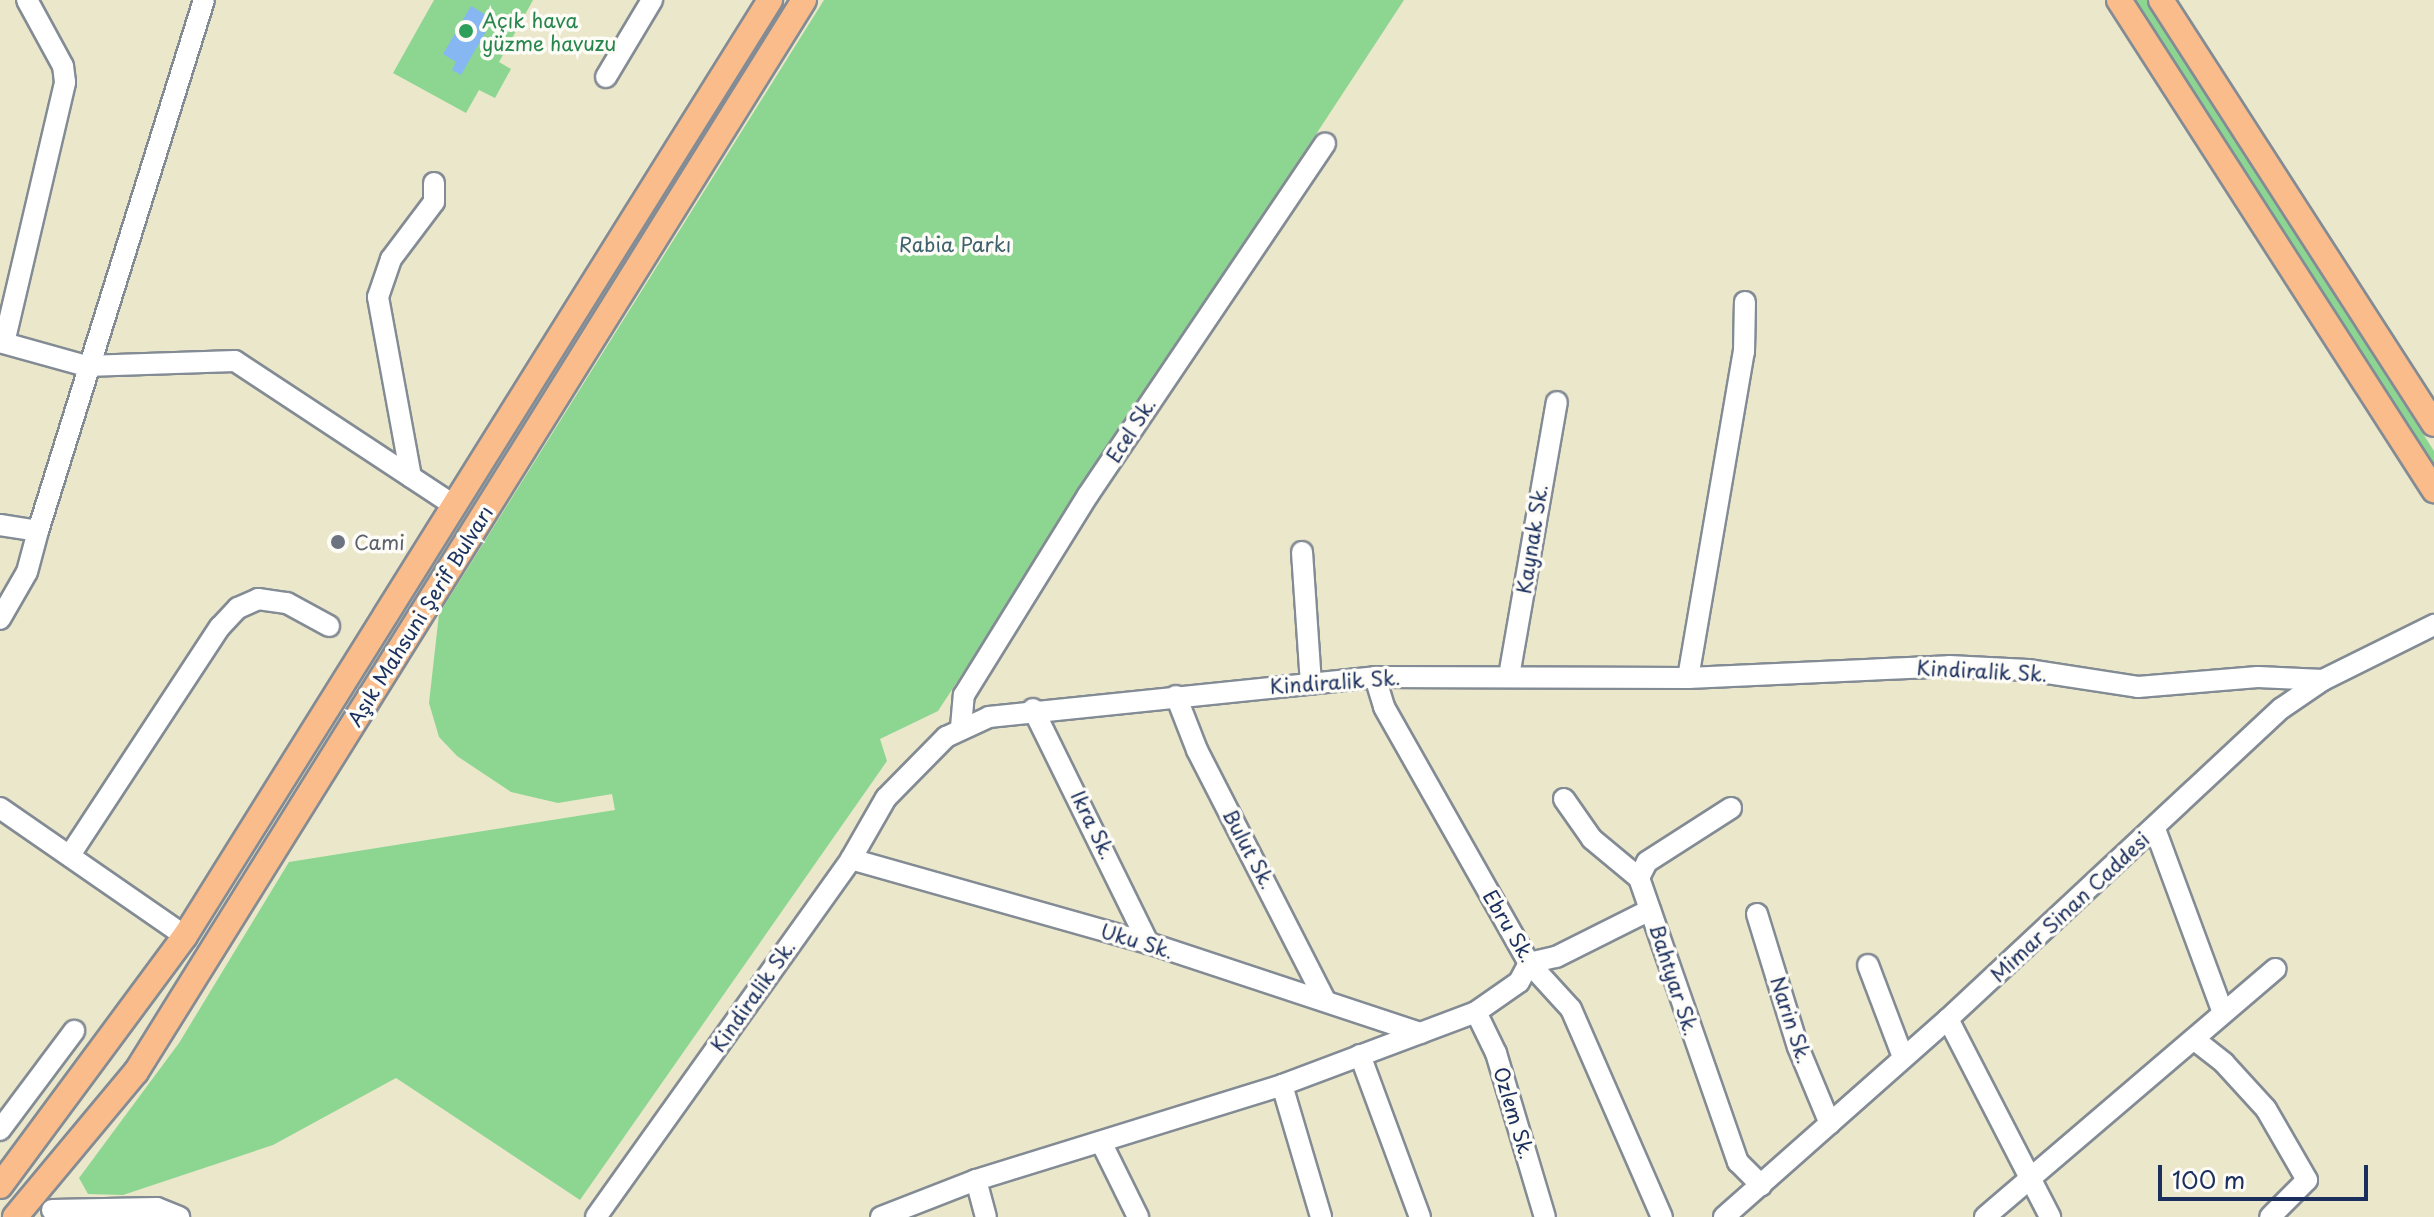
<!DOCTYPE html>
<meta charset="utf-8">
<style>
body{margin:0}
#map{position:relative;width:2434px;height:1217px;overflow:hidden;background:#ebe7ca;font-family:"Playpen Sans",sans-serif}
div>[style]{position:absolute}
.green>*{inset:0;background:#8cd691}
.water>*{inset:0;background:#86b7f2}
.roads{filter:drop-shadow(2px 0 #838b94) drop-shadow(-2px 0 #838b94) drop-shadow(0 2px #838b94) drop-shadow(0 -2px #838b94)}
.minor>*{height:20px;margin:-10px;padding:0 10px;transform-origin:10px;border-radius:10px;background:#fff}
.major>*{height:24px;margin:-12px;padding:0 12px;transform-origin:12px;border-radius:12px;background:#fabc8b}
.dots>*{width:22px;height:22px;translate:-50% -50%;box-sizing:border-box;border:4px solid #fdfcf7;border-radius:50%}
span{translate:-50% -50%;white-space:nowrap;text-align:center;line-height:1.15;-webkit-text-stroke:7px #fdfcf7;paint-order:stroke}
.leisure-label{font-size:20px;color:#27864d}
.left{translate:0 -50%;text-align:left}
.park-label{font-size:20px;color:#3d616d}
.street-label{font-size:20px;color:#1b2f5e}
.worship-label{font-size:20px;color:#5b616d}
.scale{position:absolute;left:2158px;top:1165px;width:210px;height:36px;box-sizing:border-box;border:4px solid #1b2f5e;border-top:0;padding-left:10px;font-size:24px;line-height:28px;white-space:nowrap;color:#1b2f5e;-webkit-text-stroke:6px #fdfcf7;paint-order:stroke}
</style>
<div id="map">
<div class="green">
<div style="clip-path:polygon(434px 0,533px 0,499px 62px,511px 69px,495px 98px,479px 90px,466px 113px,393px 73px)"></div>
<div style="clip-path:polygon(824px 0,1404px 0,938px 711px,880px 739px,887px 761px,580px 1200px,396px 1078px,273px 1145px,123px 1195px,88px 1194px,79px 1178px,179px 1043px,289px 862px,615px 810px,612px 794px,558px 803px,511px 792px,457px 756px,439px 737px,429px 703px,439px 614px)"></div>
<div style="clip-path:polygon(2132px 0,2147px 0,2434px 451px,2434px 471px)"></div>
</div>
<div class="water">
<div style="clip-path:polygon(471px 6px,493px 19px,461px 75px,452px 70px,456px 62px,443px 54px)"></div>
</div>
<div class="roads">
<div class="minor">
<div style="left:606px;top:77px;width:90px;rotate:-59.1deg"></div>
<div style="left:0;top:342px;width:89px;rotate:15.6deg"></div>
<div style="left:86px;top:366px;width:149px;rotate:-1.9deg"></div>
<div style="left:235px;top:361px;width:261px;rotate:33.4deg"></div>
<div style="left:4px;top:343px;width:268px;rotate:-76.8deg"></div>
<div style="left:65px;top:82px;width:16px;rotate:-97deg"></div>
<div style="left:63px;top:66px;width:75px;rotate:-118.6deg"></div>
<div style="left:411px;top:477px;width:183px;rotate:-100.4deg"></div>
<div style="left:378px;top:297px;width:40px;rotate:-71.1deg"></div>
<div style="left:391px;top:259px;width:71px;rotate:-53deg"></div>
<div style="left:434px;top:202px;width:19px;rotate:-90deg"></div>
<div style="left:0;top:525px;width:38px;rotate:9deg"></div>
<div style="left:38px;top:531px;width:42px;rotate:105deg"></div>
<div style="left:27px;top:572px;width:54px;rotate:119.9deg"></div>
<div style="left:38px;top:531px;width:556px;rotate:-72.64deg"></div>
<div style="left:1302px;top:552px;width:131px;rotate:86.1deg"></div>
<div style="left:1509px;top:676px;width:278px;rotate:-80.1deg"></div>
<div style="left:1375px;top:677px;width:31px;rotate:73deg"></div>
<div style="left:1384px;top:707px;width:294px;rotate:60.5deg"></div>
<div style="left:1529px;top:963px;width:62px;rotate:47.6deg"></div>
<div style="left:1571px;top:1009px;width:227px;rotate:66.4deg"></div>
<div style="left:1688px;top:678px;width:331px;rotate:-80.3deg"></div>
<div style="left:1744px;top:352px;width:50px;rotate:-88.9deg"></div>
<div style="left:1176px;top:696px;width:58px;rotate:68.7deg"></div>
<div style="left:1197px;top:750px;width:281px;rotate:62.9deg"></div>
<div style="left:1033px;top:709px;width:261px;rotate:63.8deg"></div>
<div style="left:961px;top:727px;width:32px;rotate:-85deg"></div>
<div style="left:964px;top:695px;width:235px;rotate:-58.2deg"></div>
<div style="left:1088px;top:495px;width:424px;rotate:-56deg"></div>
<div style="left:1564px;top:799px;width:49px;rotate:55deg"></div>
<div style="left:1592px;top:839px;width:61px;rotate:39.7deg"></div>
<div style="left:0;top:808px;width:225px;rotate:34.7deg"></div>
<div style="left:1731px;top:808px;width:100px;rotate:147.3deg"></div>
<div style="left:1647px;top:862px;width:18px;rotate:117deg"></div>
<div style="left:1639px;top:878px;width:301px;rotate:70.8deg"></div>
<div style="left:1738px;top:1162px;width:33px;rotate:45deg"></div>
<div style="left:2155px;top:829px;width:196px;rotate:69.7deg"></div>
<div style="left:70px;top:855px;width:273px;rotate:-56.7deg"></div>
<div style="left:220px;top:627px;width:26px;rotate:-47deg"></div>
<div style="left:238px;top:608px;width:22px;rotate:-24deg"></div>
<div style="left:258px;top:599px;width:29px;rotate:8deg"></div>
<div style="left:287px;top:603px;width:48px;rotate:28.7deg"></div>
<div style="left:851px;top:859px;width:309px;rotate:15.8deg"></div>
<div style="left:1148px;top:943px;width:287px;rotate:18.3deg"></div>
<div style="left:1757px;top:914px;width:139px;rotate:72.9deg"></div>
<div style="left:1798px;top:1047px;width:83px;rotate:67.4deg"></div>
<div style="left:1868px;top:965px;width:98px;rotate:69.2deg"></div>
<div style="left:1476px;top:1012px;width:46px;rotate:64deg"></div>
<div style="left:1496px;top:1053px;width:171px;rotate:73.4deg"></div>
<div style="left:1948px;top:1019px;width:223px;rotate:62.7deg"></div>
<div style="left:2195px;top:1040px;width:37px;rotate:38deg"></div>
<div style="left:2224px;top:1063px;width:62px;rotate:47.6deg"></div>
<div style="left:2266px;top:1109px;width:82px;rotate:60deg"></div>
<div style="left:2307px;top:1180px;width:52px;rotate:135deg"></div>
<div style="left:1360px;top:1055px;width:173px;rotate:69.7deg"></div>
<div style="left:1282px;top:1085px;width:138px;rotate:73.5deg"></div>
<div style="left:0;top:1130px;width:124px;rotate:-53.2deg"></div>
<div style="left:1101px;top:1142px;width:84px;rotate:63.7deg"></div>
<div style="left:976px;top:1180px;width:38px;rotate:75deg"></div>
<div style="left:52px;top:1210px;width:105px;rotate:-1.1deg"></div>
<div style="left:157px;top:1208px;width:24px;rotate:22deg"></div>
<div style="left:596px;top:1217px;width:440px;rotate:-54.5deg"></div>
<div style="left:851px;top:859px;width:70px;rotate:-60.2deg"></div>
<div style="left:886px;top:798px;width:86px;rotate:-45.5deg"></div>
<div style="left:946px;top:737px;width:47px;rotate:-24.9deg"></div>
<div style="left:989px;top:717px;width:388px;rotate:-5.9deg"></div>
<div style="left:1375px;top:677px;width:313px;rotate:0.2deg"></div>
<div style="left:1688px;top:678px;width:261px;rotate:-2.6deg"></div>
<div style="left:1949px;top:666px;width:79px;rotate:2.9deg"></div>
<div style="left:2028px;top:670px;width:111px;rotate:8.8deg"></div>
<div style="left:2138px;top:687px;width:120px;rotate:-4.8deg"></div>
<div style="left:2258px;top:677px;width:65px;rotate:2.6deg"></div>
<div style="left:881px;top:1217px;width:102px;rotate:-21.3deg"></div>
<div style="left:976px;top:1180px;width:320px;rotate:-17.2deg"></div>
<div style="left:1282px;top:1085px;width:207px;rotate:-20.6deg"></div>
<div style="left:1476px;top:1012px;width:52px;rotate:-34.9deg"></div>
<div style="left:1519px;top:982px;width:21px;rotate:-62deg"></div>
<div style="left:1529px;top:963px;width:28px;rotate:-13deg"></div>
<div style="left:1556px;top:957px;width:105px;rotate:-26.6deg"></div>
<div style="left:1724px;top:1217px;width:299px;rotate:-41.5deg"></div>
<div style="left:1948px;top:1019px;width:456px;rotate:-43deg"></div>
<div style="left:2282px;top:708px;width:50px;rotate:-34.3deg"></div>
<div style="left:2323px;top:680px;width:124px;rotate:-26.4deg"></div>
<div style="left:1985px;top:1217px;width:382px;rotate:-40.5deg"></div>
</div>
<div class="major">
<div style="left:2119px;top:0;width:583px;rotate:57.26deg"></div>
<div style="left:2161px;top:0;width:504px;rotate:57.22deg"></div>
<div style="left:0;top:1186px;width:311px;rotate:-53.5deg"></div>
<div style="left:185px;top:936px;width:1104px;rotate:-57.99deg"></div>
<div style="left:15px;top:1217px;width:189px;rotate:-50.2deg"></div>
<div style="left:136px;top:1072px;width:1263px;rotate:-58.07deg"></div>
</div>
</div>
<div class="dots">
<div style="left:466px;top:31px;background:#2e9e5b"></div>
<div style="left:338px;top:542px;background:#6b7280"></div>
</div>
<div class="leisure-label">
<span class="left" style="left:482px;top:32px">Açık hava<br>yüzme havuzu</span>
</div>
<div class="park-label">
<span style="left:955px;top:244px">Rabia Parkı</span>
</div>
<div class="street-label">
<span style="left:1131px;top:430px;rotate:-57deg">Ecel Sk.</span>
<span style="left:1532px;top:539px;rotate:-81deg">Kaynak Sk.</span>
<span style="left:420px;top:616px;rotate:-58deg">Aşık Mahsuni Şerif Bulvarı</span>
<span style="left:1982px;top:671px;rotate:3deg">Kindiralik Sk.</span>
<span style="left:1335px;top:682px;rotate:-4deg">Kindiralik Sk.</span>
<span style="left:1093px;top:825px;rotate:64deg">Ikra Sk.</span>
<span style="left:1249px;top:849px;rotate:62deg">Bulut Sk.</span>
<span style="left:2070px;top:907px;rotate:-43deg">Mimar Sinan Caddesi</span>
<span style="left:1509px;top:926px;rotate:59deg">Ebru Sk.</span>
<span style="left:1137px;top:941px;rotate:17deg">Uku Sk.</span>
<span style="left:1674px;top:980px;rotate:72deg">Bahtyar Sk.</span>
<span style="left:753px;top:996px;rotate:-55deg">Kindiralik Sk.</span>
<span style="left:1791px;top:1020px;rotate:72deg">Narin Sk.</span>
<span style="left:1514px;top:1113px;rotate:73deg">Ozlem Sk.</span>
</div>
<div class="worship-label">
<span class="left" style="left:354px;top:542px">Cami</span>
</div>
<div class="scale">100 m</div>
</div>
